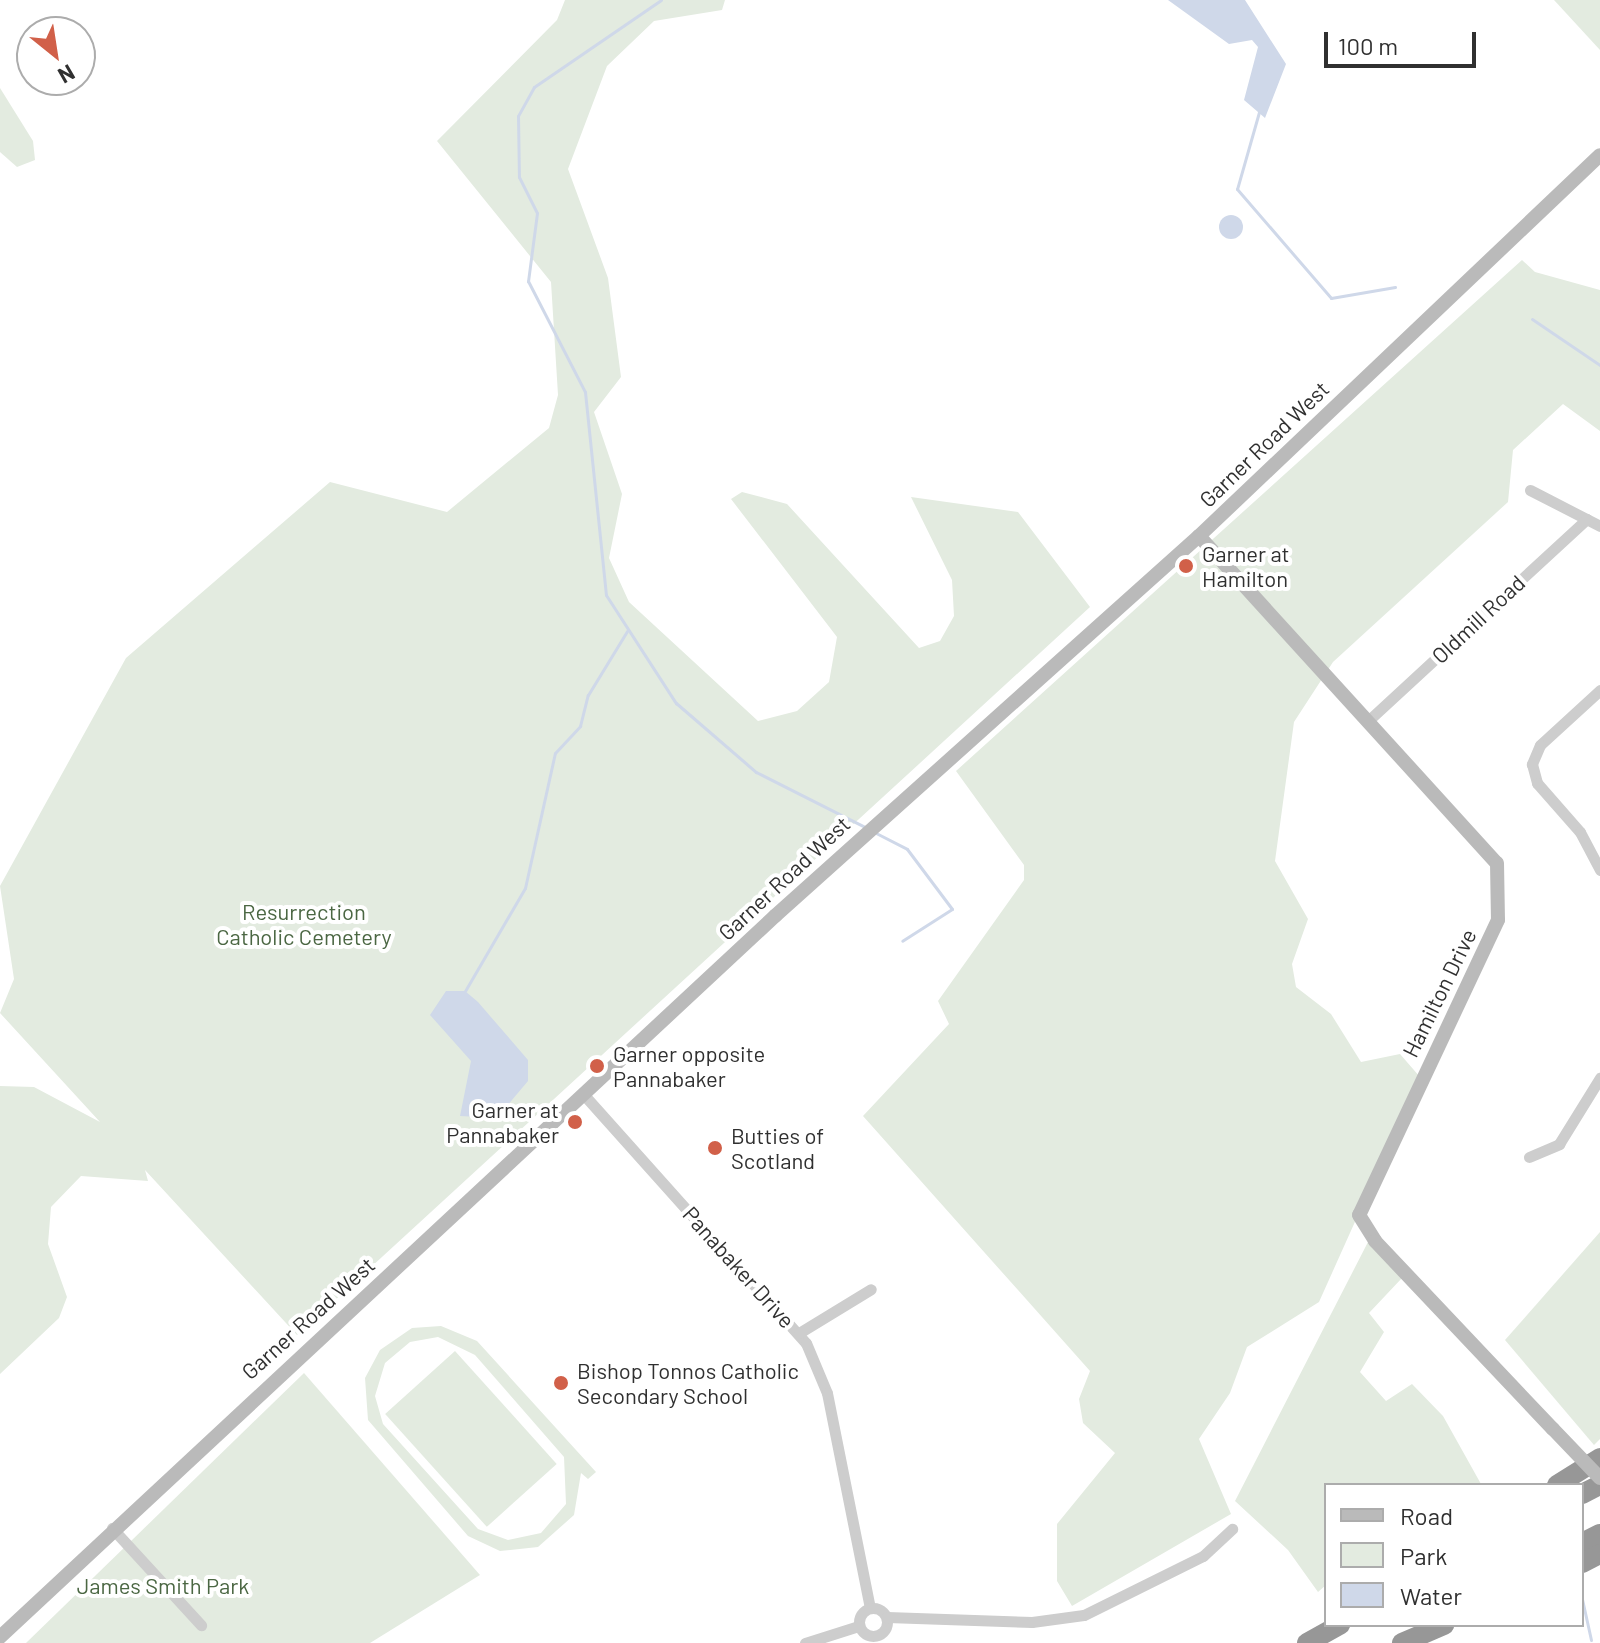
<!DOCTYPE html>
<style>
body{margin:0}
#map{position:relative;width:1600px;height:1643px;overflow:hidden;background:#fff;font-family:Barlow,sans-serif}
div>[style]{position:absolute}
.green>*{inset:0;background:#e3ebe0;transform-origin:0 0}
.water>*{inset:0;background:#cfd8e9}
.round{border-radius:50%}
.stream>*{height:3px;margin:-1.5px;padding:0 1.5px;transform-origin:1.5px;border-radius:1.5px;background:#cfd8e9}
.street>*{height:11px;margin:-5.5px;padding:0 5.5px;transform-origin:5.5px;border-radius:5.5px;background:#cdcdcd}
.street>.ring{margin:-5.5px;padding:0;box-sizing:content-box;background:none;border:11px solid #cdcdcd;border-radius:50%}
.secondary>*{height:14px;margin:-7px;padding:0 7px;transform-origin:7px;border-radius:7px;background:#bababa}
.highway>*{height:20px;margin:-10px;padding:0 10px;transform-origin:10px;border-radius:10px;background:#979797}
.secondary-bridge>*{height:14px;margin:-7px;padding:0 7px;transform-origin:7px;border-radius:7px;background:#bababa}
.dots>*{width:22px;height:22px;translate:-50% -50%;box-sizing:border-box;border:4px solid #fff;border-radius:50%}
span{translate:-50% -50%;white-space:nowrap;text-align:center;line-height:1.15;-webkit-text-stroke:8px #fff;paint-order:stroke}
.street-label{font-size:22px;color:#303030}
.poi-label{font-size:22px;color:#303030}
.left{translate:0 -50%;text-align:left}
.right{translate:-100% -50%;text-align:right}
.park-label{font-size:22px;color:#4b6743}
.legend{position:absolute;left:1324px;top:1483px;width:260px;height:144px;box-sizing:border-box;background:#fff;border:2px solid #acacac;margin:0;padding:10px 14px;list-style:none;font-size:24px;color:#303030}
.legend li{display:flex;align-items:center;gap:16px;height:40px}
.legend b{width:40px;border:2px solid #acacac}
.north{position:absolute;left:16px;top:16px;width:80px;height:80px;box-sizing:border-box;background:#fff;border:2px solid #acacac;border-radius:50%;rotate:150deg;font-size:22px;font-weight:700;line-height:32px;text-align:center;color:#303030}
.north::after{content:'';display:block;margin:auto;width:28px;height:36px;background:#d16049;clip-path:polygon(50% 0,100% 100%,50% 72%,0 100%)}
.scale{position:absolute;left:1324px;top:32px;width:152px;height:36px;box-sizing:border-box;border:4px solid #303030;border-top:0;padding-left:10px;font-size:24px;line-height:28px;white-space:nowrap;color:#303030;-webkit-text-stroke:6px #fff;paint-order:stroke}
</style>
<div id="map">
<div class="green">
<div style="clip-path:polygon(565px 0,725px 0,722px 10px,654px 21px,607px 66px,568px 169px,608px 278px,621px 377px,594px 412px,622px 494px,609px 558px,629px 602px,758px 721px,797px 711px,829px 682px,837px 637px,731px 499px,742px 492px,787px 504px,919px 648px,940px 641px,954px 616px,952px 580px,911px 497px,1018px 512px,1090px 607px,297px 1335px,145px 1170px,148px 1181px,81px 1176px,51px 1207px,48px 1244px,67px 1297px,59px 1318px,0 1374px,0 1086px,34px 1087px,100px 1122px,0 1013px,14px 979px,0 886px,126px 658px,330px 482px,447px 512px,549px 428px,558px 395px,551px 282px,437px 141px,557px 20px)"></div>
<div style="clip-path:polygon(1554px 0,1600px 0,1600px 50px)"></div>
<div style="clip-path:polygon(0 88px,33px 141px,35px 160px,17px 167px,0 152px)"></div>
<div style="clip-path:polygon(1522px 260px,1535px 272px,1600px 290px,1600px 431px,1563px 404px,1513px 450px,1508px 502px,1333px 662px,1294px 722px,1275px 861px,1308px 919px,1292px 964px,1296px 987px,1331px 1014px,1361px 1062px,1400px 1054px,1420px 1077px,1319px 1302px,1247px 1347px,1230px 1393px,1199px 1439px,1231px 1514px,1072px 1606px,1057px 1581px,1057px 1524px,1115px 1453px,1083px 1423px,1079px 1399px,1090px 1371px,863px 1116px,949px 1024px,938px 1001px,1024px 880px,1024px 865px,956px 771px)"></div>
<div style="clip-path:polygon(1600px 1232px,1600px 1439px,1594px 1445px,1505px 1340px)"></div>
<div style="clip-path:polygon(1368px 1242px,1402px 1278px,1369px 1313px,1384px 1332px,1360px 1372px,1386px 1401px,1412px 1384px,1443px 1416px,1481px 1484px,1326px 1485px,1326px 1585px,1318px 1592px,1288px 1550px,1235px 1501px)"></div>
<div style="clip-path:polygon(evenodd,441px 1326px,477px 1341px,596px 1472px,588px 1479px,581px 1473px,574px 1515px,538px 1547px,500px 1551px,468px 1536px,368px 1420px,365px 1378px,380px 1350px,412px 1328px,441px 1326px,438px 1337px,475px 1355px,564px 1457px,566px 1504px,541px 1533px,508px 1540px,478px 1529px,383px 1424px,375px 1396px,385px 1363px,410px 1342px,438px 1337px)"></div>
<div style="left:455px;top:1351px;width:152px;height:94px;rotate:48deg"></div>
<div style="clip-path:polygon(304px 1373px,480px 1575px,370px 1643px,26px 1643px)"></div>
</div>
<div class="water">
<div style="clip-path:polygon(1168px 0,1245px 0,1286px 64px,1265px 118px,1244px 100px,1258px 47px,1252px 40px,1229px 44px)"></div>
<div class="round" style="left:1219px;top:215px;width:24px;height:24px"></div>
<div style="clip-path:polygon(446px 991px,465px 991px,478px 1002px,528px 1060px,528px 1081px,497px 1118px,460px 1116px,471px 1061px,430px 1015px)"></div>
</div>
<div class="stream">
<div style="left:661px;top:0;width:154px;rotate:145.6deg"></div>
<div style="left:534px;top:87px;width:33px;rotate:119deg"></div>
<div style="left:518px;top:116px;width:61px;rotate:89.1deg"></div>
<div style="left:519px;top:177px;width:40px;rotate:63.4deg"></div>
<div style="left:537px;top:213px;width:69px;rotate:97.5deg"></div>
<div style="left:528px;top:281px;width:125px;rotate:62.8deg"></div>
<div style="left:585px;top:392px;width:204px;rotate:84.1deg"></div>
<div style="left:606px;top:595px;width:129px;rotate:57.1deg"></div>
<div style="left:676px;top:703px;width:106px;rotate:40.8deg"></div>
<div style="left:756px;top:772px;width:124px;rotate:26.8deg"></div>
<div style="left:1259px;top:112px;width:80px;rotate:105.9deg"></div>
<div style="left:1237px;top:189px;width:144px;rotate:49.2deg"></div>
<div style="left:1331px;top:298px;width:65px;rotate:-9.8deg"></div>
<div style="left:1532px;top:319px;width:82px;rotate:34.1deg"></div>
<div style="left:874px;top:832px;width:37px;rotate:27deg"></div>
<div style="left:907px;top:849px;width:75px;rotate:53.1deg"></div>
<div style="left:952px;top:909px;width:59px;rotate:147.4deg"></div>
<div style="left:465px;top:991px;width:119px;rotate:-59.8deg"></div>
<div style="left:525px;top:888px;width:138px;rotate:-77.5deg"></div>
<div style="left:555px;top:753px;width:37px;rotate:-47deg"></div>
<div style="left:580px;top:726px;width:32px;rotate:-76deg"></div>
<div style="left:588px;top:695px;width:75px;rotate:-58.6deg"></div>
<div style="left:1582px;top:1599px;width:42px;rotate:77.6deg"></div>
</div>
<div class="street">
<div style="left:1530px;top:490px;width:79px;rotate:27.2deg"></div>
<div style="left:1600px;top:690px;width:81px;rotate:137.5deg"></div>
<div style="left:1540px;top:745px;width:21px;rotate:113deg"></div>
<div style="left:1532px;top:764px;width:20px;rotate:75deg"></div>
<div style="left:1537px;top:783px;width:65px;rotate:48.7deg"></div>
<div style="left:1580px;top:832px;width:43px;rotate:62.2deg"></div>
<div style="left:1370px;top:719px;width:295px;rotate:-42.7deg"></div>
<div style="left:585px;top:1096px;width:331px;rotate:48.2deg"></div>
<div style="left:806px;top:1343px;width:54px;rotate:67.2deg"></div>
<div style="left:827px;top:1393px;width:219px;rotate:78.7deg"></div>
<div style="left:1529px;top:1157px;width:33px;rotate:-23deg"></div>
<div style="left:1559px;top:1144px;width:78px;rotate:-58.2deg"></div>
<div style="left:799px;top:1333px;width:84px;rotate:-31.4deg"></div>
<div style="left:112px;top:1528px;width:132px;rotate:47.5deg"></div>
<div class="ring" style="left:859px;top:1608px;width:17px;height:17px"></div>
<div style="left:887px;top:1617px;width:145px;rotate:2deg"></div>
<div style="left:1032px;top:1622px;width:52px;rotate:-7.7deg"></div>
<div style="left:1084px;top:1615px;width:133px;rotate:-26.4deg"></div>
<div style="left:1203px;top:1556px;width:40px;rotate:-43deg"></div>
<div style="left:805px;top:1643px;width:57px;rotate:-17.5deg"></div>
</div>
<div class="secondary">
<div style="left:1199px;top:536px;width:442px;rotate:47.7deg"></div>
<div style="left:1497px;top:863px;width:57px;rotate:89deg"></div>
<div style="left:1498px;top:920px;width:326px;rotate:115.2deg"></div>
<div style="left:1359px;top:1215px;width:31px;rotate:58deg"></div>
<div style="left:1375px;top:1241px;width:259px;rotate:46.6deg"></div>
<div style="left:0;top:1637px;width:1059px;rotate:-42.93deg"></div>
<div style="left:775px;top:916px;width:569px;rotate:-41.87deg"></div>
<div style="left:1199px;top:536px;width:553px;rotate:-43.53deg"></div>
</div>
<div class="highway">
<div style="left:1557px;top:1485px;width:51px;rotate:-32.1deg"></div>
<div style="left:1582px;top:1494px;width:20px;rotate:-27deg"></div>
<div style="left:1582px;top:1543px;width:20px;rotate:-27deg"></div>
<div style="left:1582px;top:1563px;width:20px;rotate:-27deg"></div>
<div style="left:1307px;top:1643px;width:38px;rotate:-29deg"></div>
<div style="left:1402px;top:1643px;width:46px;rotate:-23.2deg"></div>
</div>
<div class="secondary-bridge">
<div style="left:1553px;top:1429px;width:68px;rotate:46.2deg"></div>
</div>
<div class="dots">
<div style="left:1186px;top:566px;background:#d16049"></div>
<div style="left:597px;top:1066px;background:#d16049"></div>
<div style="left:575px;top:1122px;background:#d16049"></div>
<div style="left:715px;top:1148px;background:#d16049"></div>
<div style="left:561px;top:1383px;background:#d16049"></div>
</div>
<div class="street-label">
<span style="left:1264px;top:444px;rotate:-44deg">Garner Road West</span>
<span style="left:1478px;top:619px;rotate:-43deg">Oldmill Road</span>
<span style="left:784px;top:878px;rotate:-43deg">Garner Road West</span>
<span style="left:1439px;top:993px;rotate:-64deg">Hamilton Drive</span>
<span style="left:739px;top:1267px;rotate:48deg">Panabaker Drive</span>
<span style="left:308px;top:1318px;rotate:-42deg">Garner Road West</span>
</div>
<div class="poi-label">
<span class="left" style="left:1202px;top:566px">Garner at<br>Hamilton</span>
<span class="left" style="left:613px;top:1066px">Garner opposite<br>Pannabaker</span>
<span class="right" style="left:559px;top:1122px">Garner at<br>Pannabaker</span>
<span class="left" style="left:731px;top:1148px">Butties of<br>Scotland</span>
<span class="left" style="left:577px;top:1383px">Bishop Tonnos Catholic<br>Secondary School</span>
</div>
<div class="park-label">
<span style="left:304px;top:924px">Resurrection<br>Catholic Cemetery</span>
<span style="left:163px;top:1586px">James Smith Park</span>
</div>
<ul class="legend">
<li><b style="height:10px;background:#bababa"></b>Road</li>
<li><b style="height:22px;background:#e3ebe0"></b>Park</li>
<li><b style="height:22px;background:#cfd8e9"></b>Water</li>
</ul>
<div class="north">N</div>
<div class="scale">100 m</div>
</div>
